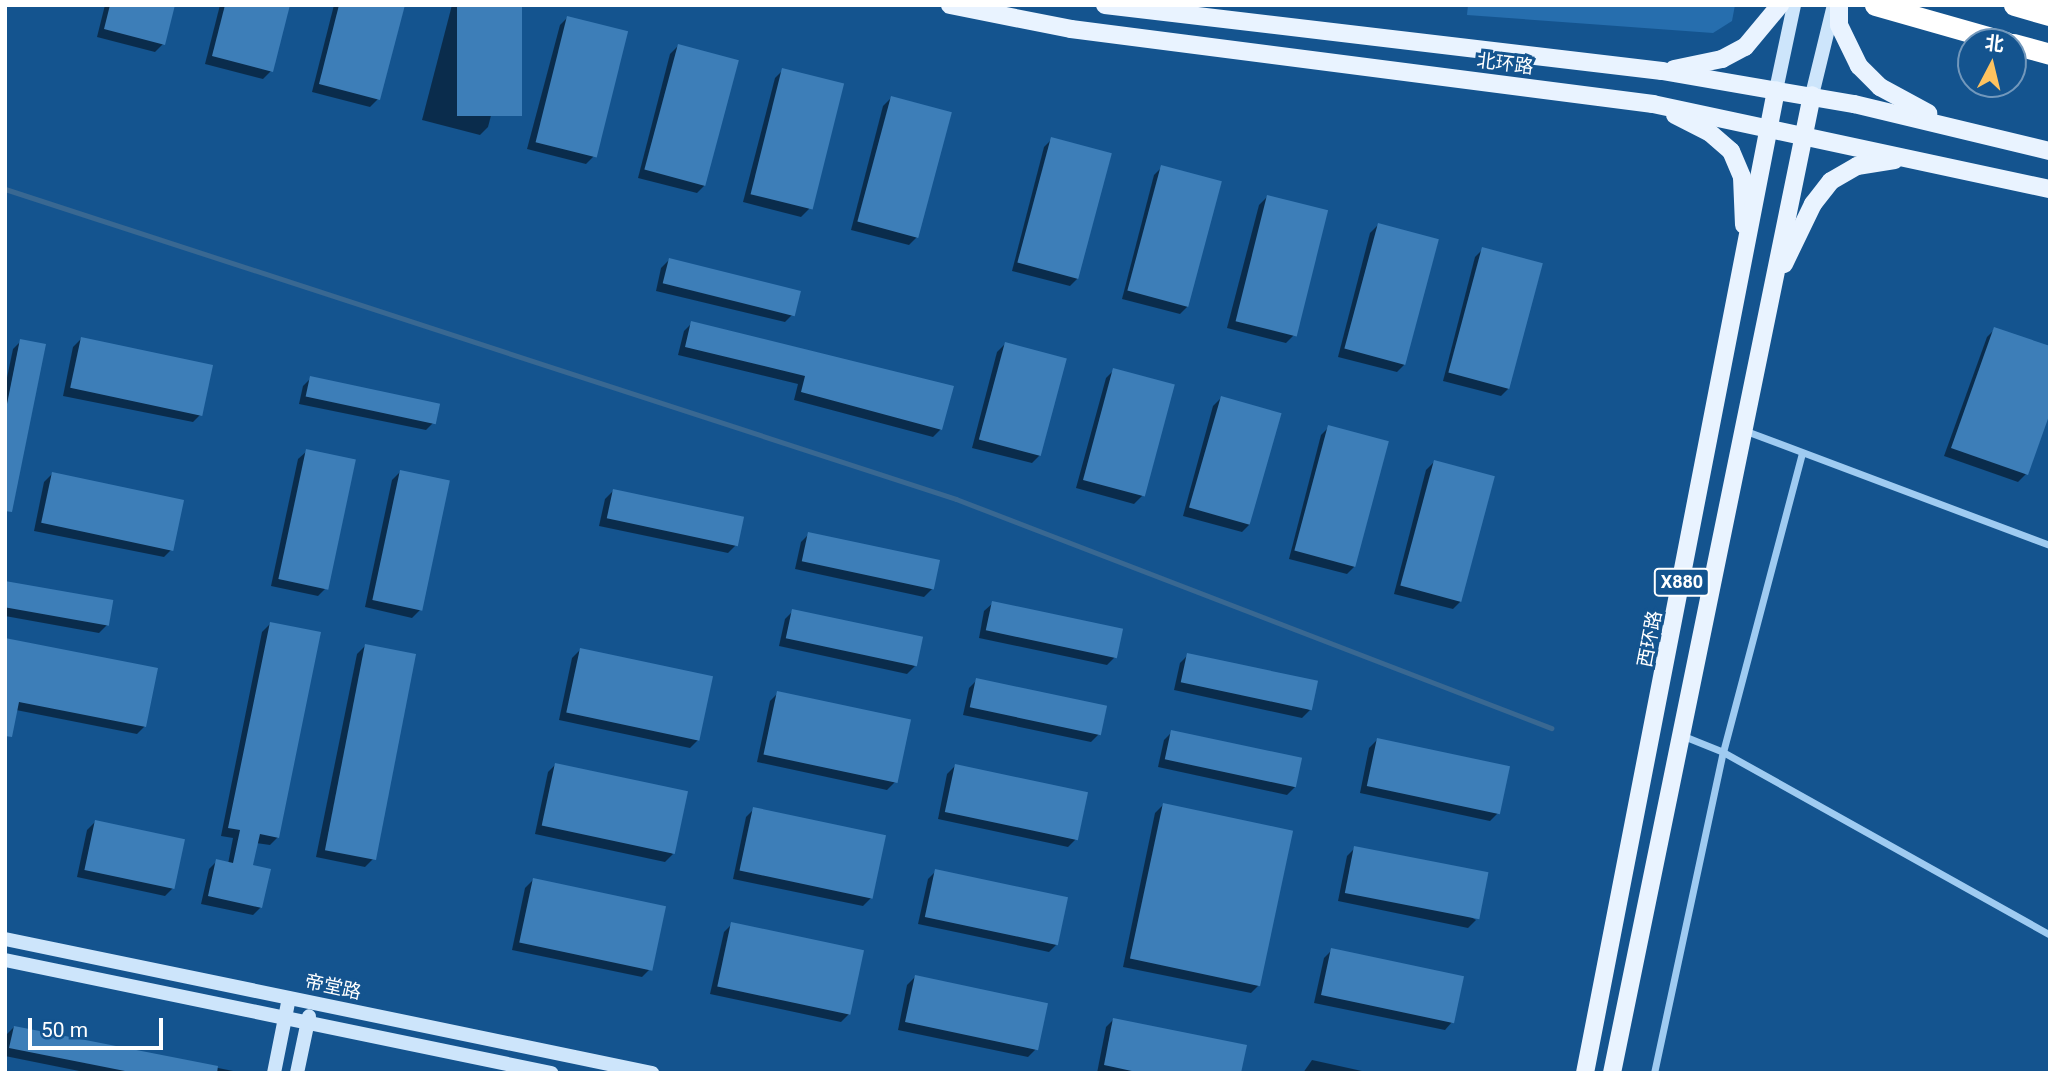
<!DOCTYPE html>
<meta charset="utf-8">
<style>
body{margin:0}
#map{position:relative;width:2055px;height:1078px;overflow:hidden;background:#14548f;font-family:Roboto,"Noto Sans SC",sans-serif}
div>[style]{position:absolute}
.green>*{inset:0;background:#266eae}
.shadow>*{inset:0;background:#0007}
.stream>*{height:5px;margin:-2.5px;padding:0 2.5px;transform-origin:2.5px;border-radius:2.5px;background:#396892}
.building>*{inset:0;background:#3d7eb8;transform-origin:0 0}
.street>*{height:7px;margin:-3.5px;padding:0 3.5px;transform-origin:3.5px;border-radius:3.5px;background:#9fcbf1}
.secondary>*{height:14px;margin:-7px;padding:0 7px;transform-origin:7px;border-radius:7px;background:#cde5fb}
.primary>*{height:18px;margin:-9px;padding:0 9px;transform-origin:9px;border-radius:9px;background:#e9f3ff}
.highway>*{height:21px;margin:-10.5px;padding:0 10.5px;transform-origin:10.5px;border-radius:10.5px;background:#fff}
span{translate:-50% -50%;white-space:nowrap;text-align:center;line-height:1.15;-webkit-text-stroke:6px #14548f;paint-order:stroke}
.shield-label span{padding:2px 5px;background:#14548f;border:2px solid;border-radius:5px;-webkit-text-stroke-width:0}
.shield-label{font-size:18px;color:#fff;font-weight:700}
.street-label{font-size:19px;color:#fff}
.frame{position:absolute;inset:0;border:7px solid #fff;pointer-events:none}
.north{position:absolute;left:1957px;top:28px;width:70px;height:70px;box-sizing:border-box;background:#14548f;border:2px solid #7298bc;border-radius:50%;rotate:7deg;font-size:19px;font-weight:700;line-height:28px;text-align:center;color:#fff}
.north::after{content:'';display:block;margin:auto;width:24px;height:32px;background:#ffc35f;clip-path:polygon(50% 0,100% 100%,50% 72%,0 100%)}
.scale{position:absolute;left:28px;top:1018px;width:135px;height:32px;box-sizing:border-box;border:4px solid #fff;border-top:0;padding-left:9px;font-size:21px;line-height:24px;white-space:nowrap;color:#fff;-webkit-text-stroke:5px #14548f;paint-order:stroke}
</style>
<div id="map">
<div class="green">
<div style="clip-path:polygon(1468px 5px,1735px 5px,1732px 21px,1713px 33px,1467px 15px)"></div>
</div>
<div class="shadow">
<div style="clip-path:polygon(105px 5px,173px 5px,163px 44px,155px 52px,97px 37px)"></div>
<div style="clip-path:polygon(220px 5px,289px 5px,271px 71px,263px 79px,205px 64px)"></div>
<div style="clip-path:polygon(334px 5px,403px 5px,378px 99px,370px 107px,312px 92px)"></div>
<div style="clip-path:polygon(452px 5px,520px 5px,488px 127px,480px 135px,422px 120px)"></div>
<div style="clip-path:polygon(568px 17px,594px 156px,586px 164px,527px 149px,560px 25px)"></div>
<div style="clip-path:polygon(678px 46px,705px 185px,697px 193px,638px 178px,670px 54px)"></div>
<div style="clip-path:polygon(783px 70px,809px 209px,801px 217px,743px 202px,775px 78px)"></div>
<div style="clip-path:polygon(891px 98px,917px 237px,909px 245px,851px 230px,883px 106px)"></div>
<div style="clip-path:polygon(1052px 139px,1078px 278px,1070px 286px,1012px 271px,1044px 147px)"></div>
<div style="clip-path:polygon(1162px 167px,1188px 306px,1180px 314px,1122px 299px,1154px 175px)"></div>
<div style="clip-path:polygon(1267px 197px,1294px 335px,1286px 343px,1227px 328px,1259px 205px)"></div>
<div style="clip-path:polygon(1378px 225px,1405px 364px,1397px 372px,1338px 357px,1370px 233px)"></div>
<div style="clip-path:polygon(1483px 249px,1509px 388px,1501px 396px,1443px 381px,1475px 257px)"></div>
<div style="clip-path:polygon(669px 260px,793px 314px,785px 322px,656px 291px,661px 268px)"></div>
<div style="clip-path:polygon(692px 323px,941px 429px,933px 437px,794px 400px,798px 384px,678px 355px,684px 331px)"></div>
<div style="clip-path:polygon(1995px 329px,2026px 474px,2018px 482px,1944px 456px,1987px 337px)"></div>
<div style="clip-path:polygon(81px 339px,201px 414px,193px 422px,63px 396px,73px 347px)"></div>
<div style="clip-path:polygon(21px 341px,11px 507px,5px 513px,5px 387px,13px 349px)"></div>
<div style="clip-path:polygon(1005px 344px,1040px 455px,1032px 463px,972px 448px,997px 352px)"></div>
<div style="clip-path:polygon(1114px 370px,1142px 496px,1134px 504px,1076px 488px,1106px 378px)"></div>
<div style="clip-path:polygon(311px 378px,434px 422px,426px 430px,299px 404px,303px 386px)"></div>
<div style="clip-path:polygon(1221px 398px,1250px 524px,1242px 532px,1183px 516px,1213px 406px)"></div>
<div style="clip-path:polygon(1329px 427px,1355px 566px,1347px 574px,1289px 559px,1321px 435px)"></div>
<div style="clip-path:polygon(307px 451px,326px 588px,318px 596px,271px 586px,298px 459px)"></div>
<div style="clip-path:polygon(1434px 462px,1461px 601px,1453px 609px,1394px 594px,1426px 470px)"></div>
<div style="clip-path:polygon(400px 472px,420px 610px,412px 618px,365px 607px,392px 480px)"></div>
<div style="clip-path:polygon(52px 474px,172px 549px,164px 557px,34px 531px,44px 482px)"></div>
<div style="clip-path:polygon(613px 491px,736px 545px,728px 553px,599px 526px,605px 499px)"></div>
<div style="clip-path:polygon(809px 534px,932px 589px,924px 597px,795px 569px,801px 542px)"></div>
<div style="clip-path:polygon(5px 583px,107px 625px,99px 633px,5px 616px)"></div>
<div style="clip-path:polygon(993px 603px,1115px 657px,1107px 665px,979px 638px,984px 611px)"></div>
<div style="clip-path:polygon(793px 611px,915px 666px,907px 674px,779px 646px,785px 619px)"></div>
<div style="clip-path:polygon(270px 624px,278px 837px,270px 845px,256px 843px,251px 866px,261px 907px,253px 915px,201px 904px,209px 869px,217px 861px,228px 864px,233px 838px,221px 836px,262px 632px)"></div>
<div style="clip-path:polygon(5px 640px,145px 726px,137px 734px,16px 710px)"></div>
<div style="clip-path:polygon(365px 646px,373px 859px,365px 867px,316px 857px,357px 654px)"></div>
<div style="clip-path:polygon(580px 650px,698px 740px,690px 748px,559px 720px,572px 658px)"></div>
<div style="clip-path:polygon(1188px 655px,1310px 710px,1302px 718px,1174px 690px,1180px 663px)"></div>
<div style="clip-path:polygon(977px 680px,1099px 734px,1091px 742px,963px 715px,969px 688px)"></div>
<div style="clip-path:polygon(778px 693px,895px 782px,887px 790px,757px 762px,770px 701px)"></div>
<div style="clip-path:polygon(1172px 732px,1295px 787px,1287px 795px,1158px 767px,1164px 740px)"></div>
<div style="clip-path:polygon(1377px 740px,1498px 813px,1490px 821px,1360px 793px,1369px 748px)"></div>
<div style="clip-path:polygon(556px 764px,673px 854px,665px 862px,535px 834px,548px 772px)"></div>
<div style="clip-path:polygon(955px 766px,1076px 839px,1068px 847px,938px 819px,947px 774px)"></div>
<div style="clip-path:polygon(1163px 805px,1259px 985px,1251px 993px,1123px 967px,1155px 813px)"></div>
<div style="clip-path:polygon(754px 809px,871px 898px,863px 906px,733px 879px,746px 817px)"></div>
<div style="clip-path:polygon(95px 822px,173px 888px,165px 896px,77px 877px,87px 830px)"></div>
<div style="clip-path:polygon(1355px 848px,1476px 920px,1468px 928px,1338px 901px,1347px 856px)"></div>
<div style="clip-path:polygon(936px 871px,1057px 944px,1049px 952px,918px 924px,928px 879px)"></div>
<div style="clip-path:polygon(533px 880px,650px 969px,642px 977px,512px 950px,525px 888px)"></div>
<div style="clip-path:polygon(732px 924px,849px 1014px,841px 1022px,710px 994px,724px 932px)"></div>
<div style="clip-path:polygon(1332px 950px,1452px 1022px,1445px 1030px,1314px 1003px,1324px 958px)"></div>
<div style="clip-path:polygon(915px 977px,1036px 1049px,1028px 1057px,898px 1030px,907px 985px)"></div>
<div style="clip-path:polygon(1114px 1019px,1239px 1073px,1097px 1073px,1106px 1027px)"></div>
<div style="clip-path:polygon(14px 1027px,243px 1073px,89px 1073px,5px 1056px,6px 1035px)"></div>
<div style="clip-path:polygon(1312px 1060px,1371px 1073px,1303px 1073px)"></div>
</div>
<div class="stream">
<div style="left:5px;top:189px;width:1000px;rotate:18.05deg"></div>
<div style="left:956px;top:499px;width:638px;rotate:21.05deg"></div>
</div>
<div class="building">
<div style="clip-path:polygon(110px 5px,175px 5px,165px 45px,104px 29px)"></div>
<div style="clip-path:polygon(225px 5px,290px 5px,273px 72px,212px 56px)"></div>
<div style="clip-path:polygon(339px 5px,405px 5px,380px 100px,319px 84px)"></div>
<div style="left:457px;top:5px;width:65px;height:111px"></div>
<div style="left:567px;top:16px;width:63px;height:130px;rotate:14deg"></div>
<div style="left:678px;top:44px;width:63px;height:130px;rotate:15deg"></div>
<div style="left:782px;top:68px;width:64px;height:130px;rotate:14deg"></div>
<div style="left:891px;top:96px;width:63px;height:130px;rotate:15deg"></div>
<div style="left:1051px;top:137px;width:63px;height:130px;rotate:15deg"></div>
<div style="left:1161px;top:165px;width:63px;height:130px;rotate:15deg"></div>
<div style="left:1267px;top:195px;width:63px;height:130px;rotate:14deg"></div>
<div style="left:1378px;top:223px;width:63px;height:130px;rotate:15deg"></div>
<div style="left:1482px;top:247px;width:63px;height:130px;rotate:15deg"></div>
<div style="left:669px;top:258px;width:136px;height:26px;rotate:14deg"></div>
<div style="clip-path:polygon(691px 321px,954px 386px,942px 430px,801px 392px,805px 376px,685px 347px)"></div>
<div style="clip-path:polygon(1994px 327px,2050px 346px,2050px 413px,2028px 475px,1951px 448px)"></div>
<div style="left:81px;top:337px;width:135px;height:52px;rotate:12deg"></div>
<div style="clip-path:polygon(20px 339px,46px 344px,12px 512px,5px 511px,5px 414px)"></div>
<div style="left:1005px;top:342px;width:64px;height:101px;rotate:15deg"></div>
<div style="left:1113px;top:368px;width:64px;height:116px;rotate:15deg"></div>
<div style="left:310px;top:376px;width:133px;height:21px;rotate:12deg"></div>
<div style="left:1221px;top:396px;width:63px;height:116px;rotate:16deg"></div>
<div style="left:1328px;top:425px;width:63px;height:130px;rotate:15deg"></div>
<div style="left:306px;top:449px;width:51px;height:133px;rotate:12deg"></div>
<div style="left:1434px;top:460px;width:63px;height:130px;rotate:15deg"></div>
<div style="left:400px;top:470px;width:51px;height:133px;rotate:12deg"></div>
<div style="left:52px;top:472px;width:135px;height:52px;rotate:12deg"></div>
<div style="left:613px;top:489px;width:134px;height:30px;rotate:12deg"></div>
<div style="left:808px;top:532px;width:135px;height:30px;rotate:12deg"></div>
<div style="left:5px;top:581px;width:110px;height:26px;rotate:10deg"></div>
<div style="left:992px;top:601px;width:134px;height:30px;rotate:12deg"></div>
<div style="left:792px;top:609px;width:134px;height:30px;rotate:12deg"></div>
<div style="clip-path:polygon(270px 622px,321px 632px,279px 838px,260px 834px,253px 865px,271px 869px,262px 908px,208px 896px,216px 859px,233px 863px,240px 830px,228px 828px)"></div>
<div style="clip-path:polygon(5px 638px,158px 668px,146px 727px,19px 702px,12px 737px,5px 736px)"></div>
<div style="left:365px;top:644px;width:52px;height:210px;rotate:11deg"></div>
<div style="left:580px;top:648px;width:136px;height:66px;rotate:12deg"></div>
<div style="left:1187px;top:653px;width:134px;height:30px;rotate:12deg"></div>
<div style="left:976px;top:678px;width:134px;height:30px;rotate:12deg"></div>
<div style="left:777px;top:691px;width:137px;height:65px;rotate:12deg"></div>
<div style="left:1171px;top:730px;width:134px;height:30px;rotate:12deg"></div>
<div style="left:1377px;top:738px;width:136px;height:49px;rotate:12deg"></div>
<div style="left:555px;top:763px;width:136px;height:64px;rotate:12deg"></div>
<div style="left:955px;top:764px;width:136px;height:49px;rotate:12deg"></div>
<div style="left:1163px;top:803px;width:133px;height:159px;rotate:12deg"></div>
<div style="left:753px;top:807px;width:136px;height:65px;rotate:12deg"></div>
<div style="left:95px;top:820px;width:92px;height:51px;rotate:12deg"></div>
<div style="left:1354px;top:846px;width:137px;height:48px;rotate:11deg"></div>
<div style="left:935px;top:869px;width:136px;height:49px;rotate:12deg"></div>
<div style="left:533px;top:878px;width:136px;height:66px;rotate:12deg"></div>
<div style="left:731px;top:922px;width:136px;height:66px;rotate:12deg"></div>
<div style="left:1331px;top:948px;width:136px;height:48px;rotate:12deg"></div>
<div style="left:915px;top:975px;width:136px;height:48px;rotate:12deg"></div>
<div style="clip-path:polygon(1113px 1018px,1247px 1045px,1241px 1073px,1141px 1073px,1104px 1065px)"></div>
<div style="clip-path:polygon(14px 1026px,218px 1066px,217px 1073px,135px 1073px,9px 1048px)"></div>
</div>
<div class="street">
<div style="left:1746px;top:431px;width:325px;rotate:20.6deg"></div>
<div style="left:1681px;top:735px;width:45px;rotate:22deg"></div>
<div style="left:1723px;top:752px;width:375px;rotate:29.2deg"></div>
<div style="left:1654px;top:1073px;width:328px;rotate:-77.9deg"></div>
<div style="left:1723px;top:752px;width:309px;rotate:-75.2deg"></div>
</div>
<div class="secondary">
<div style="left:1776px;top:90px;width:87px;rotate:-78deg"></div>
<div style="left:1812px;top:95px;width:93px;rotate:-76.3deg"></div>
<div style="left:5px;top:939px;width:661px;rotate:11.7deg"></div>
<div style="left:5px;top:960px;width:558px;rotate:11.69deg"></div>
<div style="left:274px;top:1073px;width:76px;rotate:-78.7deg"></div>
<div style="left:297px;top:1073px;width:58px;rotate:-78.1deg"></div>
</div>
<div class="primary">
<div style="left:950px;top:5px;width:123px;rotate:11.2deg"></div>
<div style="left:1071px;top:29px;width:587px;rotate:7.34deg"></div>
<div style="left:1653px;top:104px;width:406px;rotate:12.1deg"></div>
<div style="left:1105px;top:5px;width:561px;rotate:6.76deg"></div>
<div style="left:1662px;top:71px;width:195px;rotate:9.8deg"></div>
<div style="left:1854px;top:104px;width:202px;rotate:13.5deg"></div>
<div style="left:1839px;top:5px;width:20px;rotate:90deg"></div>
<div style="left:1839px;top:25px;width:46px;rotate:64deg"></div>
<div style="left:1859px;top:66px;width:30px;rotate:45deg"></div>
<div style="left:1880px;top:87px;width:55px;rotate:28.4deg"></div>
<div style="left:1674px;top:69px;width:49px;rotate:-11.8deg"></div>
<div style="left:1722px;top:59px;width:26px;rotate:-28deg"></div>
<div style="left:1745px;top:47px;width:55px;rotate:-50.2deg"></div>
<div style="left:1675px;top:115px;width:38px;rotate:27deg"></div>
<div style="left:1709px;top:132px;width:29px;rotate:41deg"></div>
<div style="left:1731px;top:151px;width:28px;rotate:67deg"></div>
<div style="left:1742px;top:177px;width:48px;rotate:87.6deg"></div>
<div style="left:1784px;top:264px;width:67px;rotate:-64.2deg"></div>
<div style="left:1813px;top:204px;width:29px;rotate:-52deg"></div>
<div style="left:1831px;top:181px;width:30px;rotate:-30deg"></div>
<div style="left:1857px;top:166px;width:38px;rotate:-9deg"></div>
<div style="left:1585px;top:1073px;width:1001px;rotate:-79deg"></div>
<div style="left:1612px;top:1073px;width:998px;rotate:-78.44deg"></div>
</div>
<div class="highway">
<div style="left:1875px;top:5px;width:136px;rotate:15.8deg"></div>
<div style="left:2014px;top:5px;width:37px;rotate:16deg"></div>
<div style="left:2013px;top:44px;width:38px;rotate:15deg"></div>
</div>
<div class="shield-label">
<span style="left:1682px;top:582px">X880</span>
</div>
<div class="street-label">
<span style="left:1505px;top:64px;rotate:7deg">北环路</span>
<span style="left:1650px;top:639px;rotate:-79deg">西环路</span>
<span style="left:333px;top:987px;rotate:12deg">帝堂路</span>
</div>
<div class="frame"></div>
<div class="north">北</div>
<div class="scale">50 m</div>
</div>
